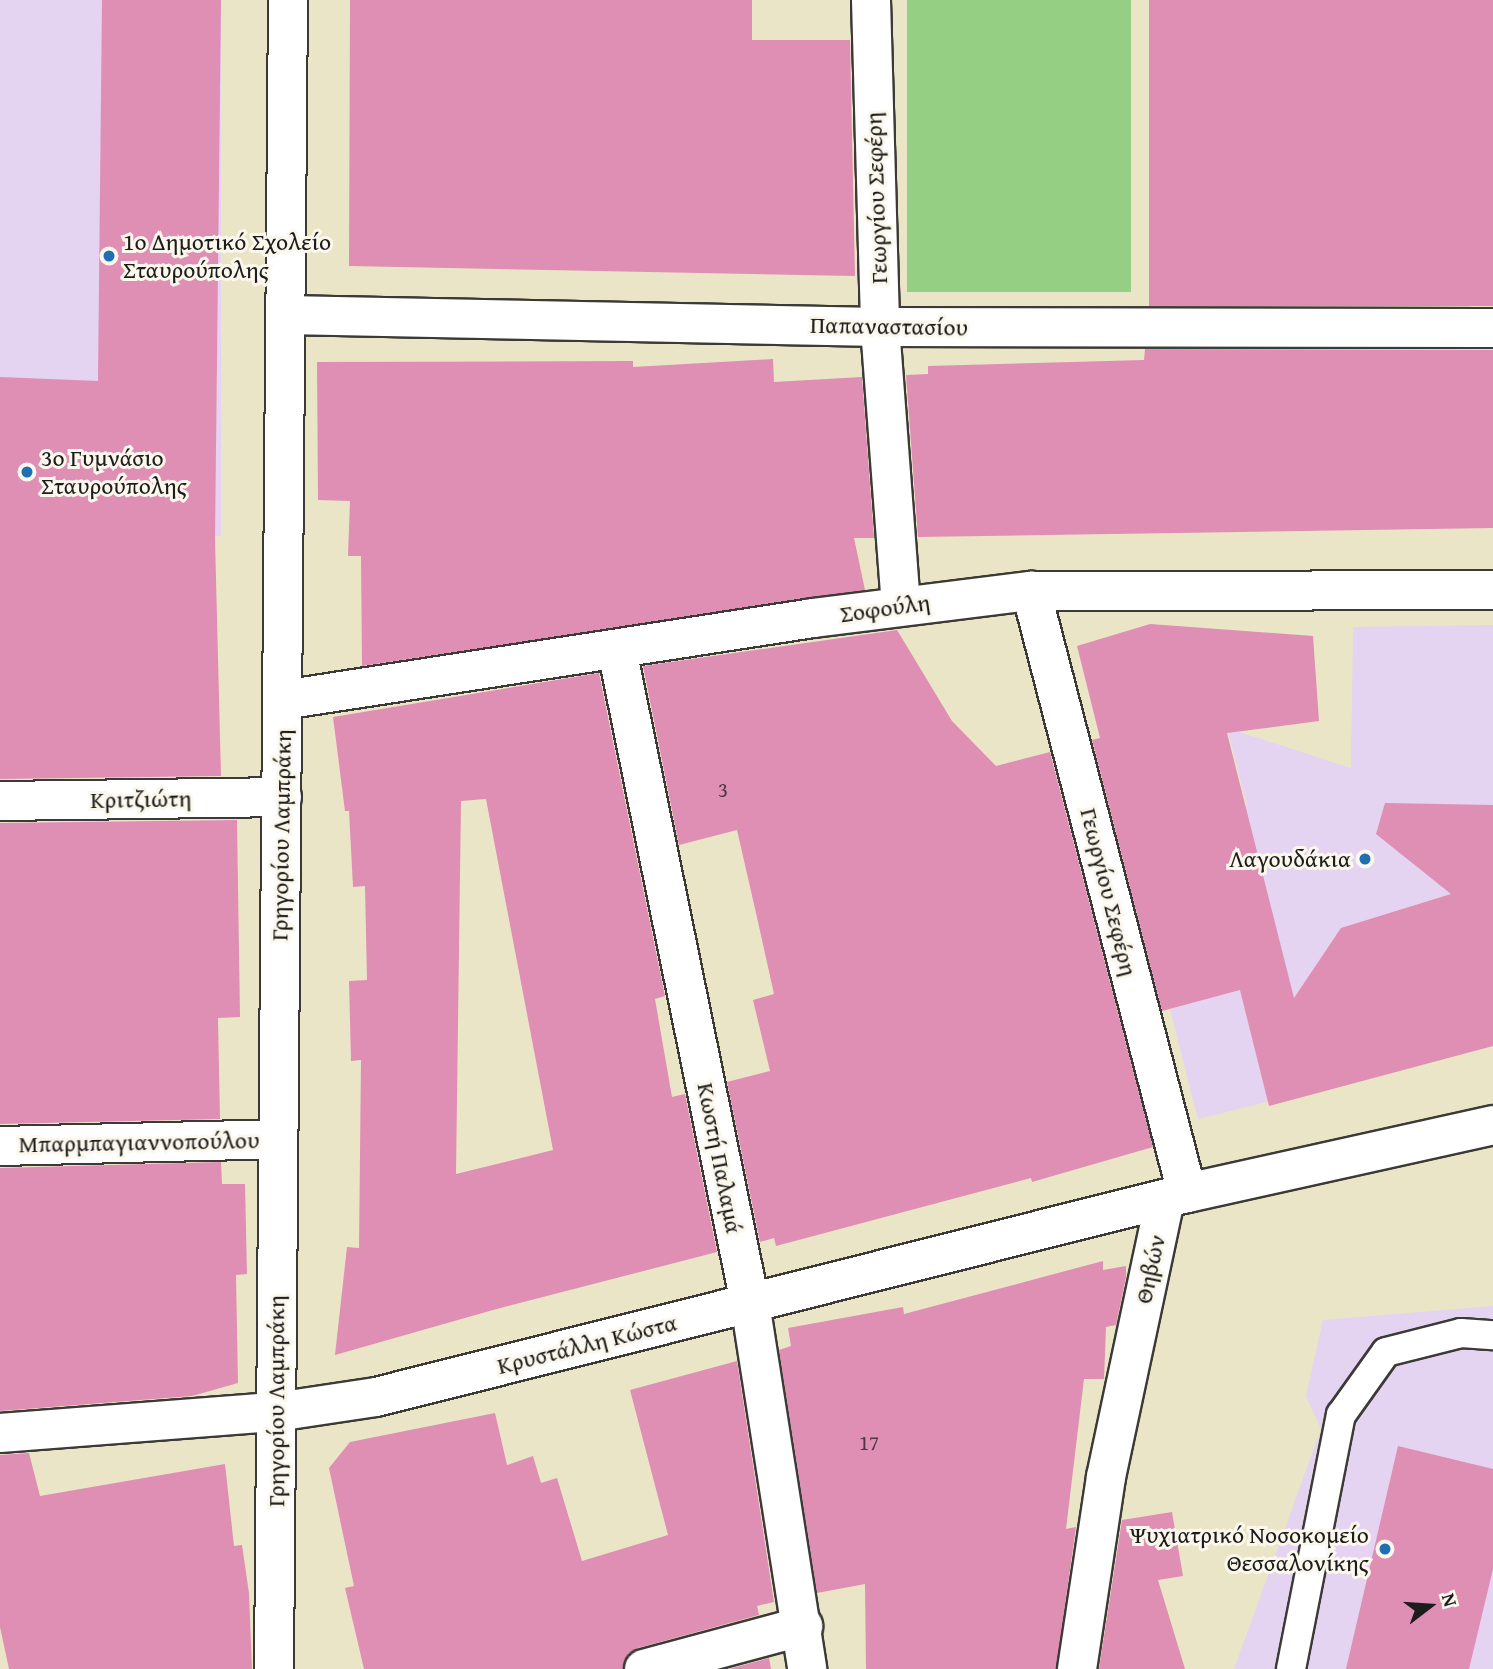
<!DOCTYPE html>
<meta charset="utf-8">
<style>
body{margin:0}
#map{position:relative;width:1493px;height:1669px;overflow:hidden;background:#ebe5c7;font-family:"Gentium Book Plus",serif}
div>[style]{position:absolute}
.built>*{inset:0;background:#e4d3f1;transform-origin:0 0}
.green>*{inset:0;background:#94cf84;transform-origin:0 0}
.building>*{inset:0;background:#df8eb4;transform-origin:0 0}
.roads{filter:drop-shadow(2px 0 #3b3a36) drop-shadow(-2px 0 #3b3a36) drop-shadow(0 2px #3b3a36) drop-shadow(0 -2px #3b3a36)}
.lane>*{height:28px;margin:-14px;padding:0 14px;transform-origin:14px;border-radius:14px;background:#fff}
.street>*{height:38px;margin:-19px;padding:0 19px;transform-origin:19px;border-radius:19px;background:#fff}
.secondary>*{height:38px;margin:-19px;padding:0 19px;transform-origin:19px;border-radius:19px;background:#fff}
.dots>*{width:19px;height:19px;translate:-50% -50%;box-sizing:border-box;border:4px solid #fbf7ec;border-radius:50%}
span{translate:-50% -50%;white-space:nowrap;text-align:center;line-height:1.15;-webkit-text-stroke:6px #fbf7ec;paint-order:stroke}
.number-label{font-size:21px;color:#4d3842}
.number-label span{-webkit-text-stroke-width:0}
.street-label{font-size:24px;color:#1c1c1c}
.poi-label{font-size:24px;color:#1c1c1c}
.left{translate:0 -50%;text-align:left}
.right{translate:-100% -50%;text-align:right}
.north{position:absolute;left:1395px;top:1571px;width:70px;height:70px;-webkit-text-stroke:5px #fbf7ec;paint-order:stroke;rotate:73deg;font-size:19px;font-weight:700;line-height:28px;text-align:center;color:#1c1c1c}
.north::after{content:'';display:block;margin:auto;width:24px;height:32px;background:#1c1c1c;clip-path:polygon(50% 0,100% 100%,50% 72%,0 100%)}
</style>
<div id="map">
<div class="built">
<div style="left:0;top:0;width:221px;height:536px"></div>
<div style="clip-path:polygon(1493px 625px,1493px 1046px,1198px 1119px,1170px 1009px,1250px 987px,1225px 816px,1247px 805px,1227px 728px,1351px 768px,1353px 627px)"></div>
<div style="clip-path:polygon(1493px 1306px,1493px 1669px,1234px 1669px,1321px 1429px,1306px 1396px,1323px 1320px)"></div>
</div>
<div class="green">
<div style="left:907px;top:0;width:224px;height:292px"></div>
</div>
<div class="building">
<div style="clip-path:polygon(102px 0,221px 0,215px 539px,221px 776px,0 779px,0 377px,98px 381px)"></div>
<div style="clip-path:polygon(350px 0,752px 0,752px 40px,850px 40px,855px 276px,349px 266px)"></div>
<div style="left:1149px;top:0;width:344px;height:306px"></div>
<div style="clip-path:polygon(1145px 349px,1493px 350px,1493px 528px,918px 537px,906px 375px,928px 374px,928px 366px,1144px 360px)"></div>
<div style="clip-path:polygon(773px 359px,774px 382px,862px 377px,874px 538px,854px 538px,865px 590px,362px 666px,361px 556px,348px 556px,350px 501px,318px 500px,317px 362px,633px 361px,633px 367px)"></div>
<div style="clip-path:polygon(1150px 624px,1313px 636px,1319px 721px,1227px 733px,1294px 998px,1341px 928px,1451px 894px,1376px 834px,1385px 803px,1493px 805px,1493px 1046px,1269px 1106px,1240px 990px,1162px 1011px,1092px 740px,1100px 738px,1077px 646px)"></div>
<div style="clip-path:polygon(897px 630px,952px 721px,996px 766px,1050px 752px,1153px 1147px,1032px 1182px,1031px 1178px,776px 1246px,774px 1238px,760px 1242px,727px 1082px,770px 1071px,753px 1000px,774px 994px,756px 913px,737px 830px,679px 845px,643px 666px)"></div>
<div style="clip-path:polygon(evenodd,599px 673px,665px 996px,655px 999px,672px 1097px,685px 1094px,717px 1252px,493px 1310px,335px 1355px,347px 1247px,359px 1248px,361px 1060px,351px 1061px,349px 981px,367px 980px,365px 886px,353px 887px,349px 811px,345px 811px,333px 717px,599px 673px,486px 799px,553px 1150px,456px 1174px,461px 801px,486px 799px)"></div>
<div style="clip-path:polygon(237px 820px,240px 1017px,218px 1018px,220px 1119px,0 1124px,0 823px)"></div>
<div style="clip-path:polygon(221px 1162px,222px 1184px,245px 1184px,247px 1274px,236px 1275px,238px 1383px,192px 1396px,0 1411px,0 1168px)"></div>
<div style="clip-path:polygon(1103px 1261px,1103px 1270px,1126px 1266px,1126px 1277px,1116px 1325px,1106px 1327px,1104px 1379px,1084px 1379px,1066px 1529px,1076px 1527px,1056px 1669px,866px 1669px,865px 1584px,817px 1593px,779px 1350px,791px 1346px,788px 1328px,903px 1307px,904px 1314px)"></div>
<div style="clip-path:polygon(737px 1361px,774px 1602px,757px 1606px,759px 1615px,638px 1648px,628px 1654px,623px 1669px,364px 1669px,345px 1588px,354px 1586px,329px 1468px,350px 1442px,495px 1413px,507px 1465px,533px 1456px,541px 1483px,557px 1478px,582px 1561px,668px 1535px,630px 1390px)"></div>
<div style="clip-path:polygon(1398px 1446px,1493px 1469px,1493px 1569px,1469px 1669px,1346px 1669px)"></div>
<div style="clip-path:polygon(29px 1453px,40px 1496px,225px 1464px,234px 1546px,242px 1545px,249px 1593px,252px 1669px,9px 1669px,0 1627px,0 1455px)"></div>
<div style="clip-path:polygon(1172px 1512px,1183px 1576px,1158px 1580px,1185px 1669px,1099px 1669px,1122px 1520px)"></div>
<div style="clip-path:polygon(769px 1658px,771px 1669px,729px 1669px)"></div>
</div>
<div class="roads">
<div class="lane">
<div style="left:1291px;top:1669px;width:259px;rotate:-78.9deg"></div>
<div style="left:1341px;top:1415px;width:77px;rotate:-54.5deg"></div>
<div style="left:1386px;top:1352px;width:77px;rotate:-14.2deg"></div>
<div style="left:1461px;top:1333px;width:32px;rotate:4deg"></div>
</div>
<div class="street">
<div style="left:871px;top:0;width:327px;rotate:88.4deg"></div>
<div style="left:880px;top:327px;width:280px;rotate:85.7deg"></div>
<div style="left:286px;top:315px;width:594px;rotate:1.16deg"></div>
<div style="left:880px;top:327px;width:613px;rotate:0.09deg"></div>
<div style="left:1031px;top:591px;width:622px;rotate:75.47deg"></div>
<div style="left:617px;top:650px;width:666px;rotate:78.49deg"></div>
<div style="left:750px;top:1303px;width:370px;rotate:81.1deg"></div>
<div style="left:283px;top:700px;width:536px;rotate:-8.79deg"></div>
<div style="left:813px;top:618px;width:220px;rotate:-7.1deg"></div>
<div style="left:1031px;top:591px;width:462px;rotate:-0.1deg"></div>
<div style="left:0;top:801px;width:282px;rotate:-0.8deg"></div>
<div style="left:0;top:1146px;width:277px;rotate:-1.4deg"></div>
<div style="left:0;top:1433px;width:277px;rotate:-4.4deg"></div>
<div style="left:644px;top:1669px;width:165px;rotate:-15.1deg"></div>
<div style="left:1077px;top:1669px;width:194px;rotate:-81.4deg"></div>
<div style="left:1106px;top:1477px;width:284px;rotate:-78deg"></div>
</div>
<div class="secondary">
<div style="left:276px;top:1412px;width:101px;rotate:-8.5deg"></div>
<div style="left:376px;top:1397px;width:836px;rotate:-14.12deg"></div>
<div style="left:1187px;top:1193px;width:313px;rotate:-12.5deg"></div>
<div style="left:274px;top:1669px;width:1669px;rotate:-89.52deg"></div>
</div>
</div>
<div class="dots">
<div style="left:109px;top:256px;background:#1f6fb2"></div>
<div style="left:27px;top:472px;background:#1f6fb2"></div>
<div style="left:1365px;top:859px;background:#1f6fb2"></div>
<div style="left:1385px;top:1549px;background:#1f6fb2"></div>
</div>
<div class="number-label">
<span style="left:723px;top:790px">3</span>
<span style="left:869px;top:1443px">17</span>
</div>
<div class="street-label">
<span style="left:876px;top:198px;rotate:-92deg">Γεωργίου Σεφέρη</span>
<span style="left:889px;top:326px;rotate:1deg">Παπαναστασίου</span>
<span style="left:885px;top:608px;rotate:-8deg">Σοφούλη</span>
<span style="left:141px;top:799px;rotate:-1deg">Κριτζιώτη</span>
<span style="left:281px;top:835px;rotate:-89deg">Γρηγορίου Λαμπράκη</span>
<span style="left:1109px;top:892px;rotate:76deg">Γεωργίου Σεφέρη</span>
<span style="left:139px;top:1142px;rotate:-1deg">Μπαρμπαγιαννοπούλου</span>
<span style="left:720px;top:1158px;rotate:79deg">Κωστή Παλαμά</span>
<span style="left:1150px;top:1269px;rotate:-78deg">Θηβών</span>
<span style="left:587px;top:1344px;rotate:-14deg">Κρυστάλλη Κώστα</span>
<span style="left:276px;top:1401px;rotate:-90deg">Γρηγορίου Λαμπράκη</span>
</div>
<div class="poi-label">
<span class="left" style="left:123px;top:256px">1ο Δημοτικό Σχολείο<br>Σταυρούπολης</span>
<span class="left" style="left:41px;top:472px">3ο Γυμνάσιο<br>Σταυρούπολης</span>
<span class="right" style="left:1351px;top:859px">Λαγουδάκια</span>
<span class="right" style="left:1369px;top:1549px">Ψυχιατρικό Νοσοκομείο<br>Θεσσαλονίκης</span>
</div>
<div class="north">N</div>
</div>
